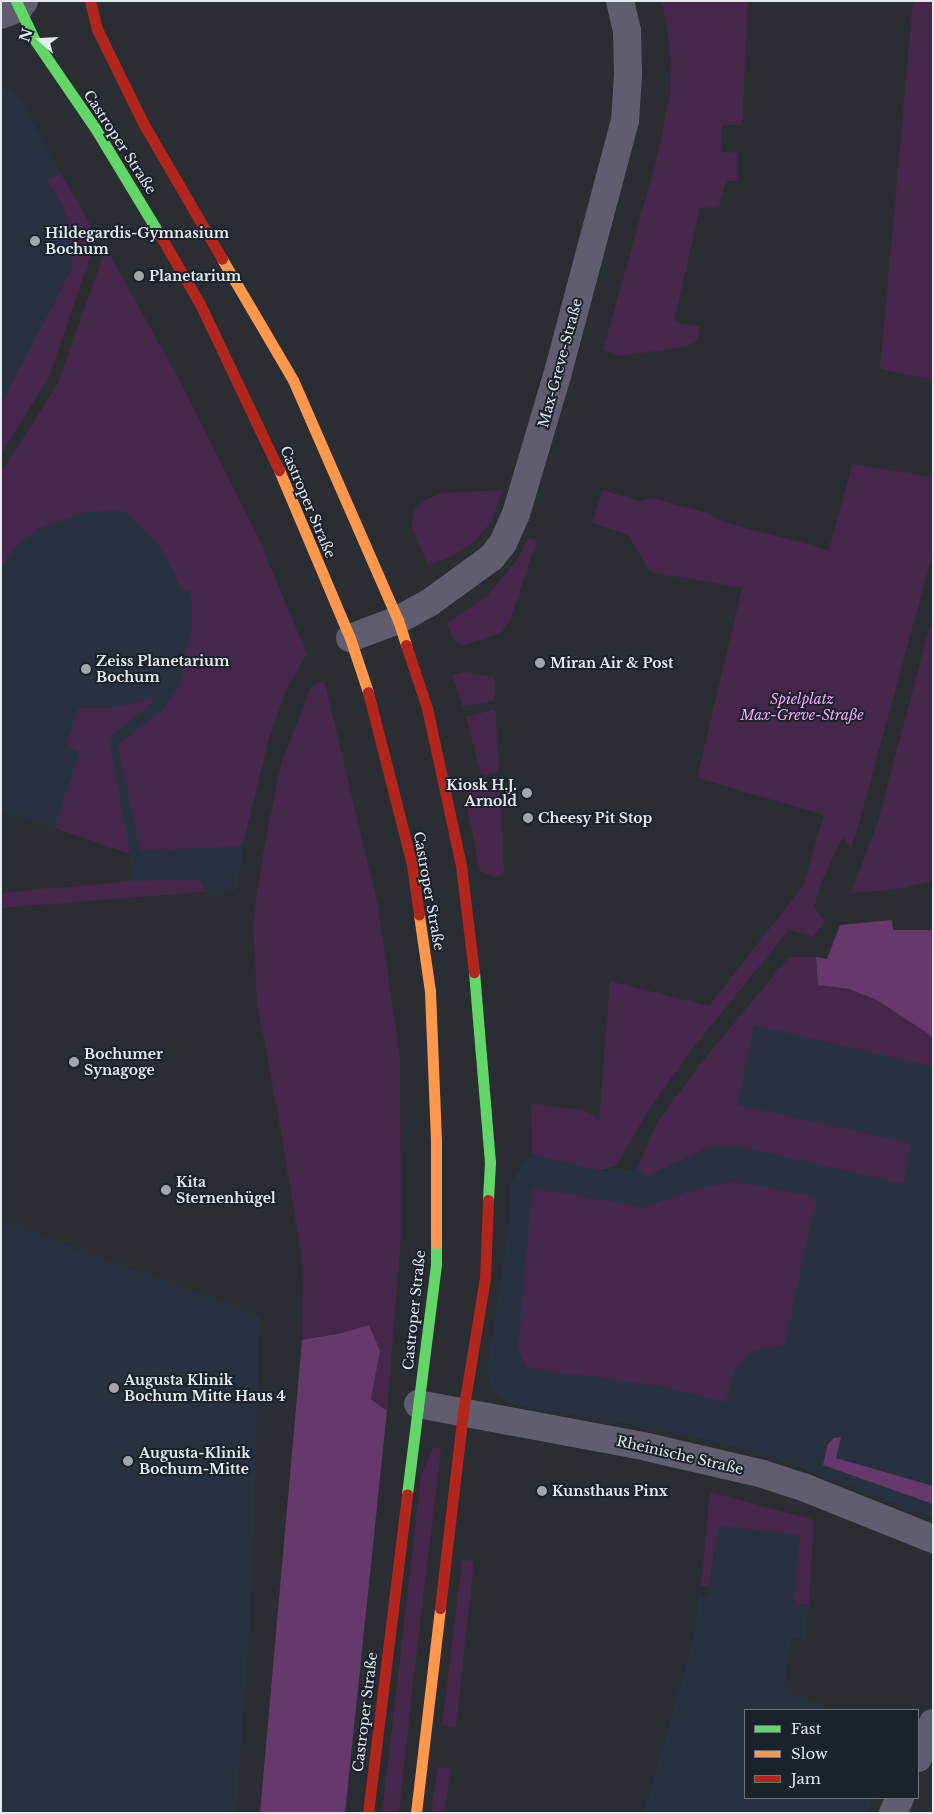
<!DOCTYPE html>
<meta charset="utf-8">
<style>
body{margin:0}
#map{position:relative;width:934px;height:1814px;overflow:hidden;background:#2a2d32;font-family:"Libre Baskerville",serif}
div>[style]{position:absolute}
.built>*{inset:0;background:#28313f}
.green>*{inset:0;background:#47264b;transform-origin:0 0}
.forest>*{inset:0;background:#67386c}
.street>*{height:28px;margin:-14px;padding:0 14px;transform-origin:14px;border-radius:14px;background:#605e6e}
.fast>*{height:11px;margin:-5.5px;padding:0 5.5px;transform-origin:5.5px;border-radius:5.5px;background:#63d668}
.slow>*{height:11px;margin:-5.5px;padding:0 5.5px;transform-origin:5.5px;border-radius:5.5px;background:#ff974d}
.jam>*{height:11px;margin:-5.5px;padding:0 5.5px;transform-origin:5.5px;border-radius:5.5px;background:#b3261e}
.dots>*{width:14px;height:14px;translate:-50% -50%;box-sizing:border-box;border:2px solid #1c222c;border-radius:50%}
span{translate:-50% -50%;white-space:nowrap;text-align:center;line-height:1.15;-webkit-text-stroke:4px #1c222c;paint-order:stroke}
.street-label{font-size:14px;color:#e4e9ef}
.poi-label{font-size:14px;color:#e4e9ef;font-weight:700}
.left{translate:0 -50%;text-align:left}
.right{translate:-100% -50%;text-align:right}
.park-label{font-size:14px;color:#f8a8fd;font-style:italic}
.frame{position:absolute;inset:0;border:2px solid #e4e9ef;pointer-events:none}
.legend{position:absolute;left:744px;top:1709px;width:175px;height:90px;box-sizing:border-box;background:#1c222c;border:1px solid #6c727a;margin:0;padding:6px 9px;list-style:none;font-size:15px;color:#e4e9ef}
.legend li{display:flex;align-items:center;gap:10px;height:25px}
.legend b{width:25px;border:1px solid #6c727a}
.north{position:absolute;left:15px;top:15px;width:50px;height:50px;-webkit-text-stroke:4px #1c222c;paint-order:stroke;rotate:289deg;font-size:14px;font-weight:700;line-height:20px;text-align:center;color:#e4e9ef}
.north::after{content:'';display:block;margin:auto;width:18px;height:22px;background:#e4e9ef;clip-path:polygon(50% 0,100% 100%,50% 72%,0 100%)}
</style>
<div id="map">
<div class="built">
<div style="clip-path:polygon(1px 86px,14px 93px,22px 102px,60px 172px,47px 180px,67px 214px,72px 268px,1px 404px)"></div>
<div style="clip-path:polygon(106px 248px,181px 383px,257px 535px,307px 654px,288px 686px,269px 738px,244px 840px,237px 891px,204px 892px,203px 883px,196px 879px,132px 881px,130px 854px,1px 810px,1px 473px,58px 383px)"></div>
<div style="clip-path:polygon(789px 957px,816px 957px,818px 985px,933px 1005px,933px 1518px,762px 1453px,653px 1428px,518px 1406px,499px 1396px,492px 1389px,489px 1379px,488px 1364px,510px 1218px,510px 1183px,532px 1154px,598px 1171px,636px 1170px,658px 1121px,701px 1063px)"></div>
<div style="clip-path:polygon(1px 1221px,260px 1317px,251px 1605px,236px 1813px,1px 1813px)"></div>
<div style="clip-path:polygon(719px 1526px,800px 1535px,794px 1602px,809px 1605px,805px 1640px,791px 1638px,784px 1690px,830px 1710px,745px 1710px,745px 1798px,873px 1798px,866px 1813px,644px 1813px,694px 1639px,702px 1568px,700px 1596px,707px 1598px)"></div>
</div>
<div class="green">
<div style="clip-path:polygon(661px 1px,748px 1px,742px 125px,722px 125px,721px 152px,737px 153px,737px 181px,726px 181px,719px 207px,700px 208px,674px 322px,700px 326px,698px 338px,687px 347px,619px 356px,603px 350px,658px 154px,670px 93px,671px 62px,666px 20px)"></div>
<div style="clip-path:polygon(913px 1px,933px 1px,933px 380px,880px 369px)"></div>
<div style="clip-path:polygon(60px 172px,97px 236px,50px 375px,1px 454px,1px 404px,72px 268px,67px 214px,47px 180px)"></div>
<div style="clip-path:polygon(106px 248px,181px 383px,257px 535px,307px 654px,288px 686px,269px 738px,244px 840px,239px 846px,141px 851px,118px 745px,163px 709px,180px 685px,192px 627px,191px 590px,182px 592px,174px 572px,157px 543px,127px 513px,117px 510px,85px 512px,40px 528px,16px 546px,1px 567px,1px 473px,58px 383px)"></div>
<div style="clip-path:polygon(852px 464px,933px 477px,933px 552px,856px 834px,851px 849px,843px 836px,821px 883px,814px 907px,825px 921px,813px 936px,789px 930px,691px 1050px,648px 1111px,616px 1166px,598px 1171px,532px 1154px,531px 1104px,584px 1110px,599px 1121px,610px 981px,709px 1006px,803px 886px,824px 815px,697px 778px,742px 588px,650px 572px,628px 535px,592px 523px,602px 490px,639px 501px,652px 498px,711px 514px,723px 522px,829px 550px)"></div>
<div style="clip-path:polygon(502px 490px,492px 521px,472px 544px,448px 558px,428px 565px,412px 528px,414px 511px,426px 499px,443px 493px)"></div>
<div style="clip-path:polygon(528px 538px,537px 540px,510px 621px,499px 634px,464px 645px,458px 643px,452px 637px,447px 623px,488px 595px,517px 560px)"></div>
<div style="clip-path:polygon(933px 614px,933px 881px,892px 890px,851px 893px,878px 821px)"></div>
<div style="clip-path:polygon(464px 672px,494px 677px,495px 700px,463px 707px,452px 675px)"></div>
<div style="clip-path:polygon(324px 680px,378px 906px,400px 1058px,401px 1237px,387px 1411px,371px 1399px,380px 1351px,369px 1325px,342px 1333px,302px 1340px,303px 1267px,279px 1121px,257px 1001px,253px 923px,263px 853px,281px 763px,311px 687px)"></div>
<div style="clip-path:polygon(150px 698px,154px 702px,108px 738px,130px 854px,55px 828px,80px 752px,66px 746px,79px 708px,107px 708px,129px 705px)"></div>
<div style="clip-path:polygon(495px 709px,499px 767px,496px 773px,484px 775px,480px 772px,466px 717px)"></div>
<div style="clip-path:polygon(496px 786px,500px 792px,504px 871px,502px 875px,495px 877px,480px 871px,464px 793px)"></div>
<div style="clip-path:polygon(196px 879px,203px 883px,204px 892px,1px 908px,1px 893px,132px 881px)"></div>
<div style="clip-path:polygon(789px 957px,816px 957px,818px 985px,849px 989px,877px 1000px,933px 1037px,933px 1067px,754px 1025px,737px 1105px,910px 1143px,904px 1184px,741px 1147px,709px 1147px,649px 1175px,636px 1170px,658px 1121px,701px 1063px)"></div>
<div style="clip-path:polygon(734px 1181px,816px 1197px,784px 1346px,753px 1350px,734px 1370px,726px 1402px,658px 1386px,527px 1368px,518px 1350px,533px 1188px,643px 1207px,689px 1191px)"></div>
<div style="clip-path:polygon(436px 1447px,441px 1450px,413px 1682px,399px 1813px,382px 1813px,421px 1477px,432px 1449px)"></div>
<div style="clip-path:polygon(710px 1492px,814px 1520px,809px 1605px,794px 1603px,800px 1535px,719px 1526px,708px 1587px,701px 1586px)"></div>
<div style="clip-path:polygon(462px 1560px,474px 1562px,456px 1727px,442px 1725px)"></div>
<div style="left:438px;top:1767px;width:13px;height:46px;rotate:9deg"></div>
</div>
<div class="forest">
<div style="clip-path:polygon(892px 920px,893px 930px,933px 930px,933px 1037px,877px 1000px,849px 989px,818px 985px,816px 957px,827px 959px,840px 925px)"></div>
<div style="clip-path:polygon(369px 1325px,380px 1351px,371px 1399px,387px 1411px,345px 1813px,260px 1813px,302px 1340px,342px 1333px)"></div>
<div style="clip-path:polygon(841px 1437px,836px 1458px,933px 1486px,933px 1504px,823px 1465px,828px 1444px,834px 1438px)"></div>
</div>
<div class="street">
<div style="left:1px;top:15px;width:19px;rotate:-21deg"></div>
<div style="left:19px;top:8px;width:9px;rotate:-54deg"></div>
<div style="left:350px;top:638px;width:51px;rotate:-20.6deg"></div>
<div style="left:398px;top:620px;width:35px;rotate:-29deg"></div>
<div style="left:429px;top:603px;width:77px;rotate:-36deg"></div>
<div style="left:491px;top:558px;width:19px;rotate:-51deg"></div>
<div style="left:503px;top:543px;width:32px;rotate:-66deg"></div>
<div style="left:516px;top:514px;width:144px;rotate:-73.5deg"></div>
<div style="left:557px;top:376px;width:264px;rotate:-75.1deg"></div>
<div style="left:625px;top:121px;width:47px;rotate:-86.3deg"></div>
<div style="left:628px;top:74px;width:43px;rotate:-91.3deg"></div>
<div style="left:627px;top:31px;width:31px;rotate:-103deg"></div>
<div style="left:418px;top:1404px;width:233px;rotate:10.6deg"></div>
<div style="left:647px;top:1447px;width:119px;rotate:13.1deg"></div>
<div style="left:763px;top:1474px;width:42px;rotate:18deg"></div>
<div style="left:803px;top:1487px;width:140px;rotate:21.8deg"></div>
<div style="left:918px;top:1758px;width:38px;rotate:-67deg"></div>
<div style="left:893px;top:1813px;width:17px;rotate:-65deg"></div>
</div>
<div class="fast">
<div style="left:16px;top:1px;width:42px;rotate:64.7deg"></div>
<div style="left:34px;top:39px;width:108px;rotate:55.6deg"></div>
<div style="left:95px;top:128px;width:127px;rotate:58.8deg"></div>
<div style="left:474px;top:972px;width:191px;rotate:85.2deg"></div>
<div style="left:490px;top:1162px;width:38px;rotate:93deg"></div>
<div style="left:407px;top:1494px;width:233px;rotate:-82.8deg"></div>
<div style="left:436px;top:1263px;width:20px;rotate:-90deg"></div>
</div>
<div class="slow">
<div style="left:222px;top:259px;width:140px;rotate:59.6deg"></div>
<div style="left:293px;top:380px;width:262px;rotate:66.4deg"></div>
<div style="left:398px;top:620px;width:26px;rotate:72deg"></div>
<div style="left:279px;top:470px;width:182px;rotate:67.1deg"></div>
<div style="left:350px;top:638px;width:57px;rotate:71.6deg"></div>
<div style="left:419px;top:915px;width:77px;rotate:81.8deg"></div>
<div style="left:430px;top:991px;width:151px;rotate:87.7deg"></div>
<div style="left:436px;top:1142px;width:101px;rotate:90deg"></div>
<div style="left:416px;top:1813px;width:206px;rotate:-83.3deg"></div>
</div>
<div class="jam">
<div style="left:90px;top:1px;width:29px;rotate:76deg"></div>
<div style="left:97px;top:29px;width:105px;rotate:63.9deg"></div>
<div style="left:143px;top:123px;width:157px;rotate:59.8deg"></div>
<div style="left:161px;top:237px;width:78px;rotate:59.8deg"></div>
<div style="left:200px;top:304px;width:184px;rotate:64.6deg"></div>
<div style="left:406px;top:645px;width:66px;rotate:71.6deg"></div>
<div style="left:427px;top:708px;width:161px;rotate:77.8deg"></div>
<div style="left:461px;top:865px;width:108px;rotate:83.1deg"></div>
<div style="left:368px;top:692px;width:179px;rotate:75.7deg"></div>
<div style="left:412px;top:865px;width:50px;rotate:82deg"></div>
<div style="left:440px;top:1608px;width:197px;rotate:-83.3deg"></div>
<div style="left:463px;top:1412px;width:136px;rotate:-80.7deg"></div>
<div style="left:485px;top:1278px;width:78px;rotate:-87.8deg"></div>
<div style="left:368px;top:1813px;width:321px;rotate:-83deg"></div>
</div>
<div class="dots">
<div style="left:35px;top:241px;background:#a3a7ad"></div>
<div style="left:139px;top:276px;background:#a3a7ad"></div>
<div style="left:540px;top:663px;background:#a3a7ad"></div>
<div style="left:86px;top:669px;background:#a3a7ad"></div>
<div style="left:527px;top:793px;background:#a3a7ad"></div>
<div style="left:528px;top:818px;background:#a3a7ad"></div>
<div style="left:74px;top:1062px;background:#a3a7ad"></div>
<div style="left:166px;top:1190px;background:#a3a7ad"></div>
<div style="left:114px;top:1388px;background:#a3a7ad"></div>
<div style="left:128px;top:1461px;background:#a3a7ad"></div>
<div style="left:542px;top:1491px;background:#a3a7ad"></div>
</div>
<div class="street-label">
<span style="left:120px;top:142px;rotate:57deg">Castroper Straße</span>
<span style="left:560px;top:363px;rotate:-75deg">Max-Greve-Straße</span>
<span style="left:308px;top:502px;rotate:67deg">Castroper Straße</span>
<span style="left:429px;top:891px;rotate:80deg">Castroper Straße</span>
<span style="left:414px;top:1310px;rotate:-84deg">Castroper Straße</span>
<span style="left:680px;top:1455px;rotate:13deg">Rheinische Straße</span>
<span style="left:365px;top:1712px;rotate:-83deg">Castroper Straße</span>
</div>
<div class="poi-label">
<span class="left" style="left:45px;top:241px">Hildegardis-Gymnasium<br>Bochum</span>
<span class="left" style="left:149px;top:276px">Planetarium</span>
<span class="left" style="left:96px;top:669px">Zeiss Planetarium<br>Bochum</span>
<span class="left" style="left:550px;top:663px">Miran Air &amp; Post</span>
<span class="right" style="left:517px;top:793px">Kiosk H.J.<br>Arnold</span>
<span class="left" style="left:538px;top:818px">Cheesy Pit Stop</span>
<span class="left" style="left:84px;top:1062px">Bochumer<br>Synagoge</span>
<span class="left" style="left:176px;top:1190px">Kita<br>Sternenhügel</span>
<span class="left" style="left:124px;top:1388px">Augusta Klinik<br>Bochum Mitte Haus 4</span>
<span class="left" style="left:139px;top:1461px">Augusta-Klinik<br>Bochum-Mitte</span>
<span class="left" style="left:552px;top:1491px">Kunsthaus Pinx</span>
</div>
<div class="park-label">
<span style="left:802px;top:707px">Spielplatz<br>Max-Greve-Straße</span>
</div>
<div class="frame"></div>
<ul class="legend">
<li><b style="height:6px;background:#63d668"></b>Fast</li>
<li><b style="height:6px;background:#ff974d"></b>Slow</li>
<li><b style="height:6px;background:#b3261e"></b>Jam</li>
</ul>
<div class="north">N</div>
</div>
